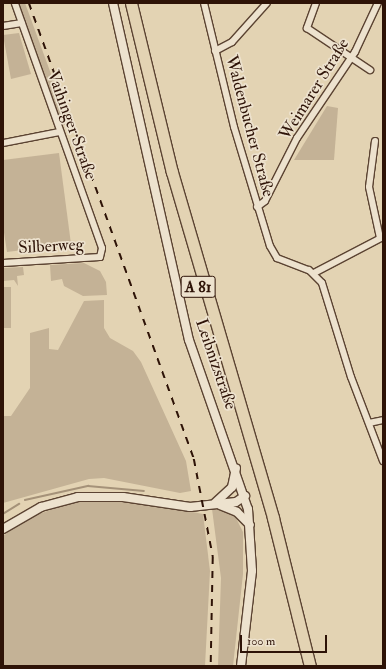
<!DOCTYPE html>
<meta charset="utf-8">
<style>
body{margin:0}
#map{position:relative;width:386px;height:669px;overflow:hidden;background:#e3d3b3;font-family:"IM FELL Double Pica",serif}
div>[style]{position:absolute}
.green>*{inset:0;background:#c4b296;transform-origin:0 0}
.stream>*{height:1.5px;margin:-0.75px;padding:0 0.75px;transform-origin:0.75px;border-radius:0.75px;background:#a59279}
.roads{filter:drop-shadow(1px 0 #5b4332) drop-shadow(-1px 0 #5b4332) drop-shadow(0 1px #5b4332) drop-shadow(0 -1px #5b4332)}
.minor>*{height:6px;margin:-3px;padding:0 3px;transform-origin:3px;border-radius:3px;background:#ede2ce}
.tertiary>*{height:8px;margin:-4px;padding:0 4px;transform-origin:4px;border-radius:4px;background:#ede2ce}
.motorway>*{height:11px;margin:-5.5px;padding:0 5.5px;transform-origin:5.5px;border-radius:5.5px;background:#e3d3b3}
.rail>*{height:1.5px;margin-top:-0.75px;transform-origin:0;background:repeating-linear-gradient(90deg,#2e1307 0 7px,transparent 0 14px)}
span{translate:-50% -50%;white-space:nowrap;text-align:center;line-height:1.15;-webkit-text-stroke:3.5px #ede2ce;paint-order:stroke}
.shield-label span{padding:1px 3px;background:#ede2ce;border:1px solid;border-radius:3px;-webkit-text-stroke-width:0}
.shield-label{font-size:16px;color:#2e1307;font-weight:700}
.street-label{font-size:17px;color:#2e1307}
.frame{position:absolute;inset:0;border:4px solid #2e1307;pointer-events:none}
.scale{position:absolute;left:240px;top:635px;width:87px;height:18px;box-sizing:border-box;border:2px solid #2e1307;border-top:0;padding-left:5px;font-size:12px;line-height:14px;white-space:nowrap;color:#2e1307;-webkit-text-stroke:3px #ede2ce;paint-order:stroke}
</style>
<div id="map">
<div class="green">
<div style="clip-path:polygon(19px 3px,25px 3px,69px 123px,62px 126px)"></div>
<div style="clip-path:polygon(19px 33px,31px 74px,11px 79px,3px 35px)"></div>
<div style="clip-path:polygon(327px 106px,338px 108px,334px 160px,294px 160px)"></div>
<div style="clip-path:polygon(59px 153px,71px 244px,7px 252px,3px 226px,3px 160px)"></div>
<div style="clip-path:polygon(84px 263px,100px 271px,106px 282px,107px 295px,83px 296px,64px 286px,62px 279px,51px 281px,50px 265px)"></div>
<div style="clip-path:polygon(23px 267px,24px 275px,17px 276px,18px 286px,14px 280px,3px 281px,3px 268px)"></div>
<div style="left:3px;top:287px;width:8px;height:41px"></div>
<div style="clip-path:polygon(104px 300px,104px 328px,110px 338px,133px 351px,141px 362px,186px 461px,191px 491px,180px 493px,104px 478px,89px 479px,3px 503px,3px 416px,11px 416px,30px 388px,30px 333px,49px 328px,49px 349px,58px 350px,84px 301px)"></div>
<div style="clip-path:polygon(78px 500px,128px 500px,203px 514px,210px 571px,205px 666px,3px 666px,3px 536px,28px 518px)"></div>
<div style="clip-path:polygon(223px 508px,233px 512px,243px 532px,243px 574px,233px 666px,218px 666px,221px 578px,212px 509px)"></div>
</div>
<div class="stream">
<div style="left:25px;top:500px;width:65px;rotate:-12.5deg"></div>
<div style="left:88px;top:486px;width:56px;rotate:5.1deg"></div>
<div style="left:3px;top:514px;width:19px;rotate:-32deg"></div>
</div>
<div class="roads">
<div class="minor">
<div style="left:204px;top:3px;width:128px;rotate:76.4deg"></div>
<div style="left:234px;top:127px;width:124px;rotate:73.2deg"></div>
<div style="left:270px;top:246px;width:14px;rotate:60deg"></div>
<div style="left:277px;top:258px;width:34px;rotate:21deg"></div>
<div style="left:309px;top:270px;width:18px;rotate:45deg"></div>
<div style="left:322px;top:283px;width:98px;rotate:72.9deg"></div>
<div style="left:351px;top:377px;width:90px;rotate:69.1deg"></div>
<div style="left:316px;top:3px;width:27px;rotate:110deg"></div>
<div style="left:307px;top:28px;width:76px;rotate:33.7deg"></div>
<div style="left:3px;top:26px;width:19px;rotate:-9deg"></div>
<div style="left:215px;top:51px;width:19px;rotate:-28deg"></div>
<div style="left:232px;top:42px;width:52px;rotate:-48.1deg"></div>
<div style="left:375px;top:141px;width:46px;rotate:97.4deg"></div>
<div style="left:369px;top:187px;width:52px;rotate:77.8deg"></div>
<div style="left:3px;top:143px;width:57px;rotate:-11.1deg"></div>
<div style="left:257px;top:207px;width:10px;rotate:-37deg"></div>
<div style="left:265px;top:201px;width:71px;rotate:-63.1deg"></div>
<div style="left:297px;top:138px;width:104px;rotate:-56deg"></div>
<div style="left:355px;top:52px;width:54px;rotate:-64.9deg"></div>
<div style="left:3px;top:263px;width:97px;rotate:-3.5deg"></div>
<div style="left:100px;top:257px;width:9px;rotate:-77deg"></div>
<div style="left:102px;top:248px;width:260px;rotate:-109.6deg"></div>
<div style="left:314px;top:273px;width:78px;rotate:-27.6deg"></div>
<div style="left:369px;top:423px;width:14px;rotate:-12deg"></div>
</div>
<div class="tertiary">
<div style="left:113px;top:3px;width:345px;rotate:77.3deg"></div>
<div style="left:189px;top:340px;width:179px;rotate:70.8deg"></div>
<div style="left:248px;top:509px;width:62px;rotate:86.3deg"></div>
<div style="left:252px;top:571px;width:96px;rotate:96.6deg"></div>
<div style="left:215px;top:503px;width:23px;rotate:-43deg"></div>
<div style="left:232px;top:487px;width:19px;rotate:-78deg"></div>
<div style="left:220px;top:505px;width:18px;rotate:22deg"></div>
<div style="left:237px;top:512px;width:18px;rotate:45deg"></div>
<div style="left:3px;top:529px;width:44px;rotate:-30.1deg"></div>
<div style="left:41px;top:507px;width:38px;rotate:-15deg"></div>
<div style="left:78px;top:497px;width:45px"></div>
<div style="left:123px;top:497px;width:68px;rotate:8.5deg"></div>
<div style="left:190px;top:507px;width:46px;rotate:-6.2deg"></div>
<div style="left:236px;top:502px;width:11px;rotate:-34deg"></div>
</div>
<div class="motorway">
<div style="left:131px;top:3px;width:174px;rotate:76.4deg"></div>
<div style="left:172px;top:172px;width:360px;rotate:73.7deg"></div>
<div style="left:273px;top:518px;width:153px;rotate:76deg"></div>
</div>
</div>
<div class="rail">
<div style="left:29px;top:3px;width:485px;rotate:70.1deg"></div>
<div style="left:194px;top:459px;width:100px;rotate:79deg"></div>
<div style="left:213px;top:557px;width:109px;rotate:91.1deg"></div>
</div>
<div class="shield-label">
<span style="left:198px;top:287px">A 81</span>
</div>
<div class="street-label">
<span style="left:314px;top:89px;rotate:-58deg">Weimarer Straße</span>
<span style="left:72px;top:125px;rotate:70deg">Vaihinger Straße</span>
<span style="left:250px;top:126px;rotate:75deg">Waldenbucher Straße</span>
<span style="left:51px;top:246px;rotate:-3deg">Silberweg</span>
<span style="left:216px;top:364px;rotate:71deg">Leibnizstraße</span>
</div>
<div class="frame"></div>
<div class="scale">100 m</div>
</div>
